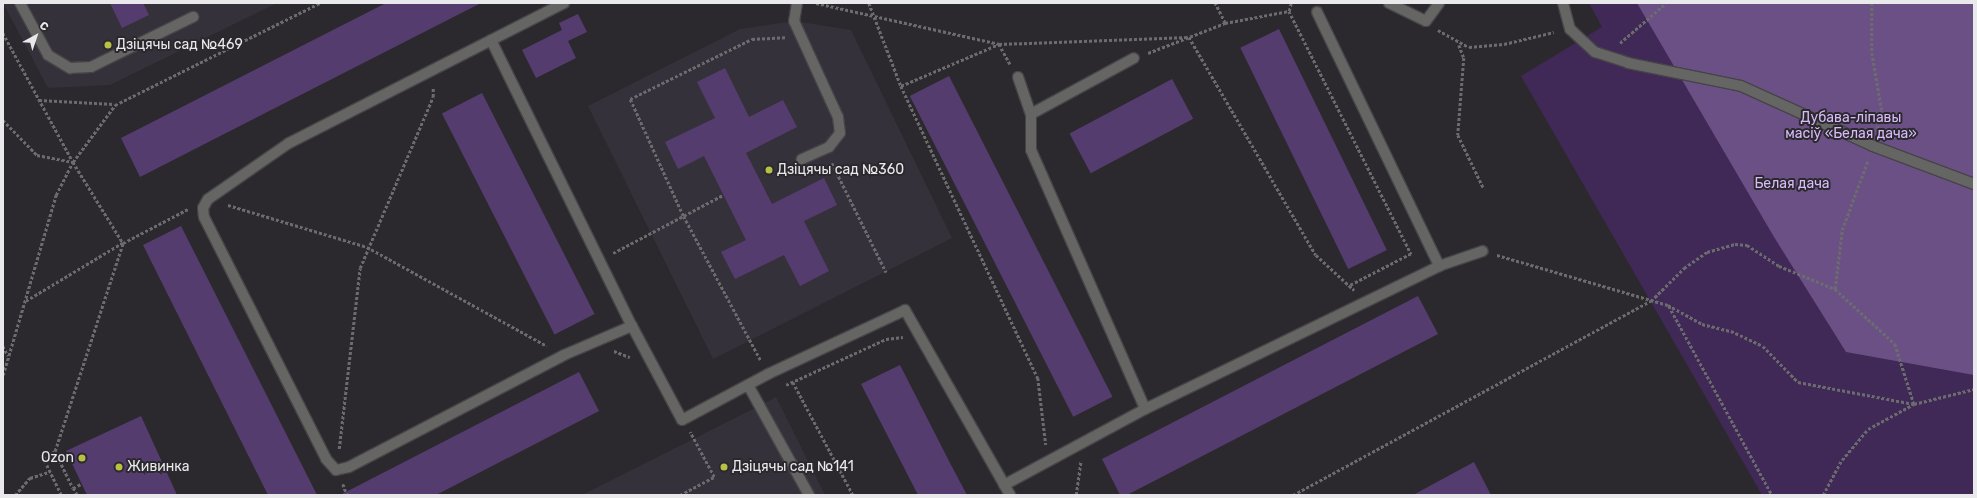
<!DOCTYPE html>
<meta charset="utf-8">
<style>
body{margin:0}
#map{position:relative;width:1977px;height:498px;overflow:hidden;background:#2b292d;font-family:Rubik,sans-serif}
div>[style]{position:absolute}
.built>*{inset:0;background:#35313a}
.green>*{inset:0;background:#402956}
.forest>*{inset:0;background:#6b5086}
.building>*{inset:0;background:#553c6f;transform-origin:0 0}
.path>*{height:2.5px;margin-top:-1.25px;transform-origin:0;background:repeating-linear-gradient(90deg,#6c6b6e 0 3px,transparent 0 5px)}
.roads{filter:drop-shadow(1px 0 #464448) drop-shadow(-1px 0 #464448) drop-shadow(0 1px #464448) drop-shadow(0 -1px #464448)}
.service>*{height:10px;margin:-5px;padding:0 5px;transform-origin:5px;border-radius:5px;background:#656563}
.dots>*{width:11px;height:11px;translate:-50% -50%;box-sizing:border-box;border:2px solid #2b292d;border-radius:50%}
span{translate:-50% -50%;white-space:nowrap;text-align:center;line-height:1.15;-webkit-text-stroke:4px #2b292d;paint-order:stroke}
.poi-label{font-size:14px;color:#e9e8eb}
.left{translate:0 -50%;text-align:left}
.right{translate:-100% -50%;text-align:right}
.park-label{font-size:14px;color:#d9bbfc}
.frame{position:absolute;inset:0;border:4px solid #e9e8eb;pointer-events:none}
.north{position:absolute;left:16px;top:16px;width:40px;height:40px;-webkit-text-stroke:3px #2b292d;paint-order:stroke;rotate:40deg;font-size:11px;font-weight:700;line-height:16px;text-align:center;color:#e9e8eb}
.north::after{content:'';display:block;margin:auto;width:14px;height:18px;background:#e9e8eb;clip-path:polygon(50% 0,100% 100%,50% 72%,0 100%)}
</style>
<div id="map">
<div class="built">
<div style="clip-path:polygon(3px 3px,277px 3px,110px 85px,48px 88px)"></div>
<div style="clip-path:polygon(794px 21px,851px 30px,952px 238px,713px 359px,588px 106px,740px 29px)"></div>
<div style="clip-path:polygon(776px 397px,825px 495px,582px 495px,761px 405px)"></div>
</div>
<div class="green">
<div style="clip-path:polygon(1589px 3px,1974px 3px,1974px 495px,1762px 495px,1521px 76px,1602px 27px)"></div>
</div>
<div class="forest">
<div style="clip-path:polygon(1637px 3px,1974px 3px,1974px 375px,1846px 352px,1774px 237px)"></div>
</div>
<div class="building">
<div style="clip-path:polygon(110px 3px,143px 3px,149px 15px,122px 28px)"></div>
<div style="clip-path:polygon(386px 3px,481px 3px,140px 177px,121px 138px)"></div>
<div style="clip-path:polygon(578px 14px,587px 32px,568px 41px,576px 58px,536px 78px,522px 50px,562px 30px,559px 23px)"></div>
<div style="left:1279px;top:29px;width:246px;height:43px;rotate:64deg"></div>
<div style="clip-path:polygon(725px 68px,749px 117px,783px 100px,797px 127px,746px 153px,772px 204px,824px 178px,837px 205px,804px 221px,829px 271px,800px 286px,784px 255px,735px 279px,721px 252px,746px 240px,704px 156px,678px 169px,665px 142px,715px 118px,697px 82px)"></div>
<div style="left:949px;top:76px;width:360px;height:44px;rotate:63deg"></div>
<div style="left:1172px;top:79px;width:45px;height:116px;rotate:62deg"></div>
<div style="left:482px;top:93px;width:248px;height:45px;rotate:63deg"></div>
<div style="clip-path:polygon(181px 226px,268px 398px,317px 495px,268px 495px,143px 245px)"></div>
<div style="clip-path:polygon(1418px 296px,1438px 334px,1127px 495px,1120px 495px,1102px 459px)"></div>
<div style="clip-path:polygon(900px 365px,950px 463px,967px 495px,918px 495px,861px 384px)"></div>
<div style="clip-path:polygon(579px 372px,599px 411px,436px 495px,340px 495px)"></div>
<div style="clip-path:polygon(141px 416px,177px 495px,87px 495px,66px 451px)"></div>
<div style="clip-path:polygon(1474px 462px,1491px 495px,1413px 495px)"></div>
</div>
<div class="path">
<div style="left:816px;top:3px;width:188px;rotate:12.6deg"></div>
<div style="left:999px;top:44px;width:190px;rotate:-2.1deg"></div>
<div style="left:1189px;top:37px;width:252px;rotate:59.8deg"></div>
<div style="left:1316px;top:255px;width:52px;rotate:42.6deg"></div>
<div style="left:869px;top:3px;width:89px;rotate:68.9deg"></div>
<div style="left:901px;top:86px;width:323px;rotate:64.9deg"></div>
<div style="left:1038px;top:378px;width:67px;rotate:83.2deg"></div>
<div style="left:1872px;top:3px;width:50px;rotate:90deg"></div>
<div style="left:1872px;top:53px;width:59px;rotate:80.2deg"></div>
<div style="left:1882px;top:111px;width:21px;rotate:104deg"></div>
<div style="left:1289px;top:11px;width:8px;rotate:-76deg"></div>
<div style="left:1225px;top:23px;width:65px;rotate:-10.6deg"></div>
<div style="left:1289px;top:11px;width:272px;rotate:63.3deg"></div>
<div style="left:1411px;top:254px;width:70px;rotate:152.7deg"></div>
<div style="left:1438px;top:30px;width:35px;rotate:29deg"></div>
<div style="left:1469px;top:47px;width:35px;rotate:-5deg"></div>
<div style="left:1504px;top:44px;width:51px;rotate:-13.5deg"></div>
<div style="left:3px;top:33px;width:147px;rotate:61.5deg"></div>
<div style="left:73px;top:162px;width:95px;rotate:58.3deg"></div>
<div style="left:123px;top:243px;width:114px;rotate:149deg"></div>
<div style="left:1620px;top:43px;width:61px;rotate:-41deg"></div>
<div style="left:1459px;top:45px;width:14px;rotate:69deg"></div>
<div style="left:1464px;top:58px;width:77px;rotate:94.5deg"></div>
<div style="left:1458px;top:135px;width:60px;rotate:64.3deg"></div>
<div style="left:1148px;top:53px;width:83px;rotate:-21.3deg"></div>
<div style="left:1225px;top:23px;width:22px;rotate:-117deg"></div>
<div style="left:901px;top:86px;width:107px;rotate:-23.2deg"></div>
<div style="left:999px;top:44px;width:23px;rotate:61deg"></div>
<div style="left:39px;top:100px;width:75px;rotate:3.1deg"></div>
<div style="left:3px;top:120px;width:49px;rotate:45.8deg"></div>
<div style="left:37px;top:155px;width:36px;rotate:11deg"></div>
<div style="left:832px;top:163px;width:122px;rotate:63.6deg"></div>
<div style="left:228px;top:205px;width:145px;rotate:16.8deg"></div>
<div style="left:367px;top:247px;width:205px;rotate:28.8deg"></div>
<div style="left:613px;top:253px;width:124px;rotate:-27.8deg"></div>
<div style="left:1497px;top:255px;width:178px;rotate:16.3deg"></div>
<div style="left:1668px;top:305px;width:39px;rotate:29deg"></div>
<div style="left:1702px;top:324px;width:30px;rotate:14deg"></div>
<div style="left:1731px;top:331px;width:35px;rotate:25deg"></div>
<div style="left:1763px;top:346px;width:50px;rotate:45.8deg"></div>
<div style="left:1798px;top:382px;width:118px;rotate:10.7deg"></div>
<div style="left:1835px;top:289px;width:59px;rotate:-83.2deg"></div>
<div style="left:1842px;top:230px;width:75px;rotate:-69.6deg"></div>
<div style="left:1669px;top:306px;width:215px;rotate:61.4deg"></div>
<div style="left:3px;top:346px;width:11px;rotate:63deg"></div>
<div style="left:614px;top:351px;width:17px;rotate:21deg"></div>
<div style="left:760px;top:360px;width:163px;rotate:-118.1deg"></div>
<div style="left:683px;top:216px;width:128px;rotate:-114.4deg"></div>
<div style="left:630px;top:99px;width:136px;rotate:-26.2deg"></div>
<div style="left:752px;top:39px;width:33px;rotate:-3deg"></div>
<div style="left:3px;top:375px;width:188px;rotate:-73.6deg"></div>
<div style="left:56px;top:195px;width:37px;rotate:-63deg"></div>
<div style="left:73px;top:162px;width:71px;rotate:-53.6deg"></div>
<div style="left:115px;top:105px;width:229px;rotate:-26.5deg"></div>
<div style="left:793px;top:382px;width:128px;rotate:62deg"></div>
<div style="left:786px;top:385px;width:110px;rotate:-24.7deg"></div>
<div style="left:886px;top:339px;width:17px;rotate:-7deg"></div>
<div style="left:339px;top:449px;width:182px;rotate:-83.4deg"></div>
<div style="left:360px;top:268px;width:186px;rotate:-66.9deg"></div>
<div style="left:433px;top:97px;width:9px;rotate:-90deg"></div>
<div style="left:55px;top:451px;width:41px;rotate:64.1deg"></div>
<div style="left:343px;top:484px;width:12px;rotate:70deg"></div>
<div style="left:15px;top:495px;width:23px;rotate:-49deg"></div>
<div style="left:30px;top:478px;width:20px;rotate:-18deg"></div>
<div style="left:61px;top:495px;width:41px;rotate:-115.9deg"></div>
<div style="left:43px;top:458px;width:14px;rotate:-30deg"></div>
<div style="left:55px;top:451px;width:219px;rotate:-71.9deg"></div>
<div style="left:123px;top:243px;width:73px;rotate:-27.6deg"></div>
<div style="left:77px;top:495px;width:8px;rotate:-120deg"></div>
<div style="left:73px;top:488px;width:9px;rotate:-27deg"></div>
<div style="left:680px;top:495px;width:38px;rotate:-28deg"></div>
<div style="left:714px;top:477px;width:51px;rotate:-118.1deg"></div>
<div style="left:1076px;top:495px;width:34px;rotate:-82deg"></div>
<div style="left:1293px;top:495px;width:407px;rotate:-28.5deg"></div>
<div style="left:1651px;top:301px;width:47px;rotate:-45deg"></div>
<div style="left:1684px;top:268px;width:28px;rotate:-35deg"></div>
<div style="left:1707px;top:252px;width:29px;rotate:-16deg"></div>
<div style="left:1735px;top:244px;width:12px;rotate:5deg"></div>
<div style="left:1747px;top:245px;width:38px;rotate:33deg"></div>
<div style="left:1779px;top:266px;width:61px;rotate:22.3deg"></div>
<div style="left:1835px;top:289px;width:81px;rotate:42.5deg"></div>
<div style="left:1895px;top:344px;width:63px;rotate:72.4deg"></div>
<div style="left:1823px;top:495px;width:40px;rotate:-62deg"></div>
<div style="left:1842px;top:460px;width:40px;rotate:-50deg"></div>
<div style="left:1868px;top:429px;width:52px;rotate:-28.5deg"></div>
<div style="left:1914px;top:404px;width:62px;rotate:-14deg"></div>
</div>
<div class="roads">
<div class="service">
<div style="left:20px;top:3px;width:59px;rotate:61.7deg"></div>
<div style="left:48px;top:55px;width:26px;rotate:31deg"></div>
<div style="left:70px;top:68px;width:21px;rotate:-3deg"></div>
<div style="left:91px;top:67px;width:114px;rotate:-26.1deg"></div>
<div style="left:564px;top:3px;width:309px;rotate:153deg"></div>
<div style="left:289px;top:143px;width:98px;rotate:145.3deg"></div>
<div style="left:208px;top:199px;width:10px;rotate:119deg"></div>
<div style="left:203px;top:208px;width:9px;rotate:84deg"></div>
<div style="left:204px;top:217px;width:271px;rotate:63.2deg"></div>
<div style="left:326px;top:459px;width:15px;rotate:48deg"></div>
<div style="left:336px;top:470px;width:13px;rotate:-13deg"></div>
<div style="left:349px;top:467px;width:242px;rotate:-27.5deg"></div>
<div style="left:564px;top:355px;width:74px;rotate:-23.1deg"></div>
<div style="left:797px;top:3px;width:18px;rotate:99deg"></div>
<div style="left:794px;top:21px;width:106px;rotate:65.4deg"></div>
<div style="left:838px;top:117px;width:16px;rotate:83deg"></div>
<div style="left:840px;top:133px;width:18px;rotate:128deg"></div>
<div style="left:829px;top:147px;width:30px;rotate:156deg"></div>
<div style="left:1389px;top:3px;width:41px;rotate:25.9deg"></div>
<div style="left:1426px;top:21px;width:22px;rotate:-54deg"></div>
<div style="left:1563px;top:3px;width:27px;rotate:75deg"></div>
<div style="left:1570px;top:29px;width:34px;rotate:43deg"></div>
<div style="left:1595px;top:52px;width:35px;rotate:18deg"></div>
<div style="left:1628px;top:63px;width:115px;rotate:11.5deg"></div>
<div style="left:1741px;top:86px;width:145px;rotate:24.4deg"></div>
<div style="left:1873px;top:146px;width:108px;rotate:20.6deg"></div>
<div style="left:1317px;top:12px;width:282px;rotate:64.3deg"></div>
<div style="left:491px;top:40px;width:319px;rotate:63.8deg"></div>
<div style="left:632px;top:326px;width:106px;rotate:62deg"></div>
<div style="left:682px;top:420px;width:98px;rotate:-28.1deg"></div>
<div style="left:768px;top:374px;width:151px;rotate:-25deg"></div>
<div style="left:905px;top:310px;width:213px;rotate:60.4deg"></div>
<div style="left:1018px;top:77px;width:39px;rotate:71deg"></div>
<div style="left:1031px;top:114px;width:36px;rotate:90deg"></div>
<div style="left:1031px;top:150px;width:283px;rotate:66.2deg"></div>
<div style="left:1031px;top:114px;width:117px;rotate:-28.5deg"></div>
<div style="left:748px;top:385px;width:126px;rotate:61deg"></div>
<div style="left:1004px;top:485px;width:160px;rotate:-28.3deg"></div>
<div style="left:1145px;top:409px;width:327px;rotate:-25.9deg"></div>
<div style="left:1439px;top:266px;width:46px;rotate:-18.8deg"></div>
</div>
</div>
<div class="dots">
<div style="left:108px;top:45px;background:#b9c046"></div>
<div style="left:769px;top:170px;background:#b9c046"></div>
<div style="left:82px;top:458px;background:#b9c046"></div>
<div style="left:119px;top:467px;background:#b9c046"></div>
<div style="left:724px;top:467px;background:#b9c046"></div>
</div>
<div class="poi-label">
<span class="left" style="left:116px;top:45px">Дзіцячы сад №469</span>
<span class="left" style="left:777px;top:170px">Дзіцячы сад №360</span>
<span class="right" style="left:74px;top:458px">Ozon</span>
<span class="left" style="left:127px;top:467px">Живинка</span>
<span class="left" style="left:732px;top:467px">Дзіцячы сад №141</span>
</div>
<div class="park-label">
<span style="left:1851px;top:126px">Дубава-ліпавы<br>масіў «Белая дача»</span>
<span style="left:1792px;top:184px">Белая дача</span>
</div>
<div class="frame"></div>
<div class="north">С</div>
</div>
